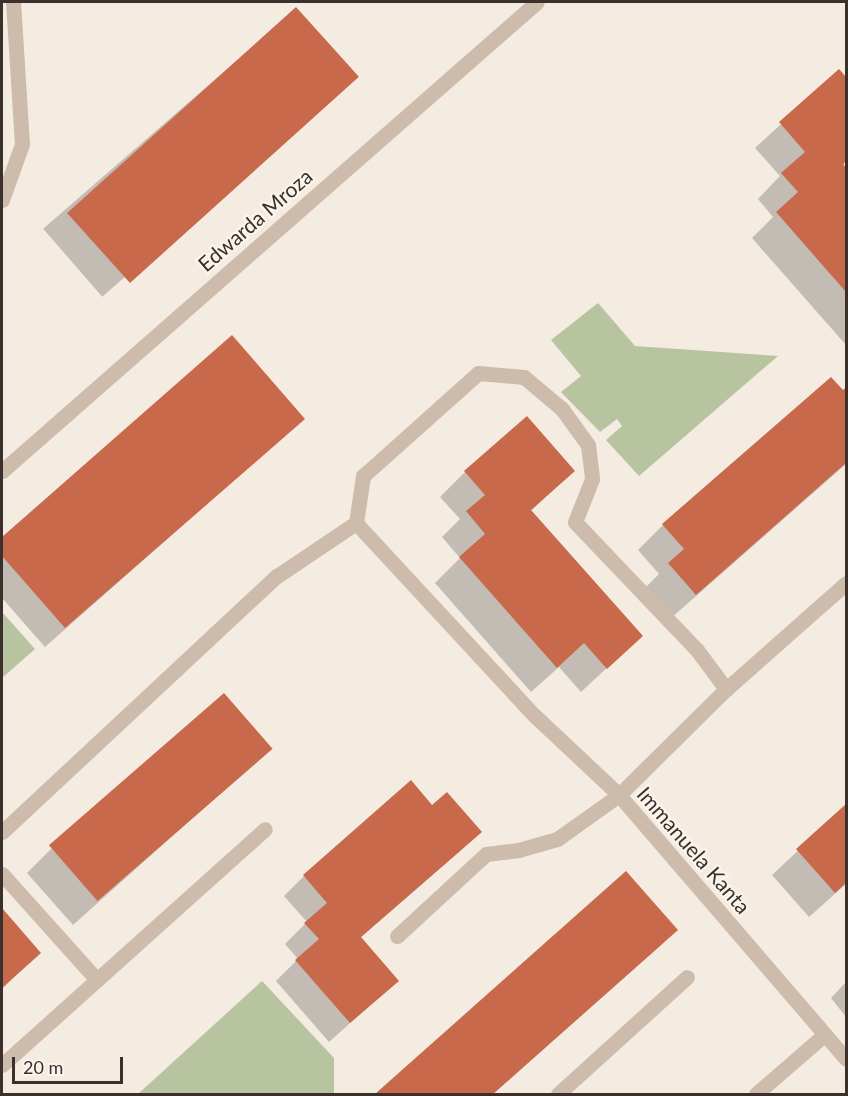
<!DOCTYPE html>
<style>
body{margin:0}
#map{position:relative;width:848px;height:1096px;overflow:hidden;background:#f4ebe1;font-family:Lato,sans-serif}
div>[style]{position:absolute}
.green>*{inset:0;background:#b8c4a0}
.shadow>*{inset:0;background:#0003;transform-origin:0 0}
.building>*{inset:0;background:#c8694b;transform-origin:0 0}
.service>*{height:15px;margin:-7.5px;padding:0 7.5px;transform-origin:7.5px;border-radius:7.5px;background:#cdbbac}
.minor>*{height:15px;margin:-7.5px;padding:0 7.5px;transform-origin:7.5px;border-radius:7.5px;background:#cdbbac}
span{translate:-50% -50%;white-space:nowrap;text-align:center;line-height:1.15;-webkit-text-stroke:4.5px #fbf5ee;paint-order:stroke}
.street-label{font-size:21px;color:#3b302b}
.frame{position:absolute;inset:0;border:3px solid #3b302b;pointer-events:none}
.scale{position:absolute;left:12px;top:1057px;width:111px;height:27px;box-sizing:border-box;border:3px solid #3b302b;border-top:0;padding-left:8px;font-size:18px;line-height:21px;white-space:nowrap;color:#3b302b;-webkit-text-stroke:4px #fbf5ee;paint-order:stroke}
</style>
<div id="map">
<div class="green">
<div style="clip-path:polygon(598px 303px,635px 346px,778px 356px,639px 476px,606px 440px,622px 426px,617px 419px,600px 432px,561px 392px,581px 376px,551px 340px)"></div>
<div style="clip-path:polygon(2px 612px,35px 649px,2px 678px)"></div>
<div style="clip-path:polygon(262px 981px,334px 1058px,334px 1094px,138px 1094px)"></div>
</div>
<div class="shadow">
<div style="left:296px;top:9px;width:90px;height:335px;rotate:49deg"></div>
<div style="clip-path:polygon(839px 71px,846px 80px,846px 162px,843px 166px,846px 170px,846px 345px,752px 238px,773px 217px,758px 199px,780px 176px,755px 148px)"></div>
<div style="clip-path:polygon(232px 337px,303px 419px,45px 647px,2px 598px,2px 539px)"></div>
<div style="clip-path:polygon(846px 389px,846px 464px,670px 619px,644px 589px,659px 574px,638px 550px,663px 525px)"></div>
<div style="clip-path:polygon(573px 471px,531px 511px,641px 636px,581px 692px,559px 667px,531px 692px,435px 583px,460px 558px,442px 537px,460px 519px,440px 497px,465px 472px)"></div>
<div style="clip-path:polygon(270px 749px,73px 925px,27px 873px,52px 848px)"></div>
<div style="clip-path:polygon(846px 806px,846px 884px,809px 917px,772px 875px)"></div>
<div style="clip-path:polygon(460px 851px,360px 938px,397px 981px,329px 1042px,276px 981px,298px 959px,285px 944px,307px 922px,284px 896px,304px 876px)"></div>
<div style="clip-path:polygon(626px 874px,676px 930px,660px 946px,493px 1094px,377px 1094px)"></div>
<div style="clip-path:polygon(2px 911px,39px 953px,2px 989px)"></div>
<div style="clip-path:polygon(846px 982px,846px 1017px,831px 998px)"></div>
</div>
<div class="building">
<div style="left:296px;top:7px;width:94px;height:308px;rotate:48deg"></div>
<div style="clip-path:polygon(839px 69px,846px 77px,846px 161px,843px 164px,846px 168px,846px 292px,776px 212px,798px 192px,781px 173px,805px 152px,779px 122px)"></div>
<div style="clip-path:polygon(232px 335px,305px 419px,65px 628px,2px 556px,2px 537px)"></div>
<div style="clip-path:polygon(831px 377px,843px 390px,846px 387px,846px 463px,696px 595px,668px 563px,684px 549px,662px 524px)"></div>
<div style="clip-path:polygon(527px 416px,575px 471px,531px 510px,643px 636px,607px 669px,584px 643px,557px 668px,459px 557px,485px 534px,466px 511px,485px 495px,464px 471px)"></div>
<div style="left:224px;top:693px;width:74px;height:232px;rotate:49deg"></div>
<div style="clip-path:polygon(411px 780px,432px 805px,447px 792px,482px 832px,361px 937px,399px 981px,350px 1023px,295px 960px,319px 939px,304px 923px,327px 903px,303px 875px)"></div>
<div style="clip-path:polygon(846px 804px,846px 883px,835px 893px,796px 849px)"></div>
<div style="clip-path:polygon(626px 871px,678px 930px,493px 1094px,375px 1094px)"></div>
<div style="clip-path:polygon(2px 908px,41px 953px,2px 988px)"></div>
</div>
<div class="service">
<div style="left:2px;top:200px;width:59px;rotate:-70.3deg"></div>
<div style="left:22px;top:144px;width:142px;rotate:-93.6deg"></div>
<div style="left:2px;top:471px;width:711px;rotate:-41.24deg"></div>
<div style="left:356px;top:523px;width:263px;rotate:47.2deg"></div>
<div style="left:535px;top:716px;width:115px;rotate:43.2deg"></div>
<div style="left:619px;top:795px;width:76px;rotate:144.6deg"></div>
<div style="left:557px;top:839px;width:40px;rotate:164deg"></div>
<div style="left:519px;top:850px;width:33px;rotate:173deg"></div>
<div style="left:486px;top:854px;width:121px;rotate:137.3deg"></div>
<div style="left:2px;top:832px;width:376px;rotate:-43deg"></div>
<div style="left:277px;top:576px;width:95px;rotate:-33.9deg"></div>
<div style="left:356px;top:523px;width:48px;rotate:-81.5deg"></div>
<div style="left:363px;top:476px;width:154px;rotate:-41.8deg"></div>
<div style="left:478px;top:373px;width:46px;rotate:5deg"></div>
<div style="left:524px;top:377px;width:50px;rotate:40.1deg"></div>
<div style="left:562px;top:409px;width:44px;rotate:54.2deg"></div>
<div style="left:588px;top:445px;width:34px;rotate:83deg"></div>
<div style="left:592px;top:479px;width:46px;rotate:111.6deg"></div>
<div style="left:575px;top:522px;width:177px;rotate:46.4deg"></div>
<div style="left:697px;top:650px;width:49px;rotate:53.4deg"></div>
<div style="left:2px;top:874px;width:142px;rotate:48.1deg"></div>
<div style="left:2px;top:1065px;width:353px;rotate:-41.9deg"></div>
<div style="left:558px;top:1094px;width:174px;rotate:-42.2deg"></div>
<div style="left:756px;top:1094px;width:91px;rotate:-41deg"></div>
</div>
<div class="minor">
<div style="left:846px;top:583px;width:160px;rotate:138.5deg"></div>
<div style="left:726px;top:689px;width:151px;rotate:135.3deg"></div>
<div style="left:619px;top:795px;width:348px;rotate:49.3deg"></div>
</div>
<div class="street-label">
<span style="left:255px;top:220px;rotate:-41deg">Edwarda Mroza</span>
<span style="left:694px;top:850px;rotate:49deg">Immanuela Kanta</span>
</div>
<div class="frame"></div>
<div class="scale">20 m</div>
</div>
